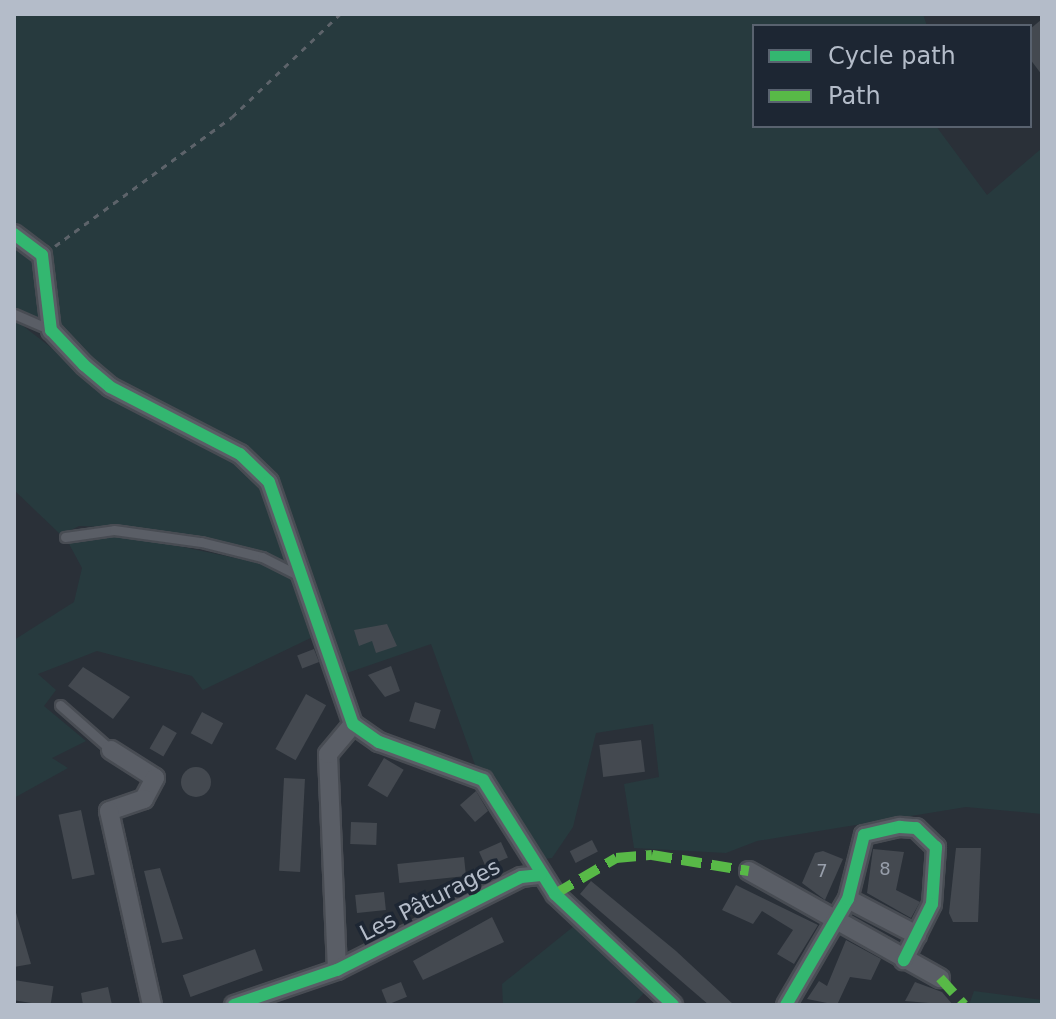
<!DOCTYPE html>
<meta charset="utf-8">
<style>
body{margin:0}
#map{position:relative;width:1056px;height:1019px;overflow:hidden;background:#2a3038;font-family:"DejaVu Sans",sans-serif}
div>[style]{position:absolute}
.green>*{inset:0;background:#273a3e}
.building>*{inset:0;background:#444950;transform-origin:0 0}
.round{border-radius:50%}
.path>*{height:3px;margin-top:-1.5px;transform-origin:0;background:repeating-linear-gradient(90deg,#5d636a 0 6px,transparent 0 12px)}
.roads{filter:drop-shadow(2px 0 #484c53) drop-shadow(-2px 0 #484c53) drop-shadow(0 2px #484c53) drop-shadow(0 -2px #484c53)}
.lane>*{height:9px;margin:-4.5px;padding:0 4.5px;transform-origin:4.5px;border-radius:4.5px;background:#5a5e66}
.street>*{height:18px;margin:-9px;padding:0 9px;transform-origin:9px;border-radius:9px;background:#5a5e66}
.quiet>*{height:10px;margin-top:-5px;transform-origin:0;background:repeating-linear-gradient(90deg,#58b947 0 20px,transparent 0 30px)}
.cycleway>*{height:12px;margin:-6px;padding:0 6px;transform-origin:6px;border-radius:6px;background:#33b770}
span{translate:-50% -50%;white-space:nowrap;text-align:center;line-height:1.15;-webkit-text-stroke:7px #1d2633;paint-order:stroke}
.number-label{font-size:18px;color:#989fab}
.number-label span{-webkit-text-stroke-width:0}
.street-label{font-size:22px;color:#b4bcc9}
.frame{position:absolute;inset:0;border:16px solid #b4bcc9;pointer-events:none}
.legend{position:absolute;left:752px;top:24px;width:280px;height:104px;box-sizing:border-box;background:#1d2633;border:2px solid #59626f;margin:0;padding:10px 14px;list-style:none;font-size:24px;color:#b4bcc9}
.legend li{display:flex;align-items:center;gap:16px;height:40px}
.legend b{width:40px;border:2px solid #59626f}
</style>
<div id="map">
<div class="green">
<div style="clip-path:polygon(14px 14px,923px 14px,927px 26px,754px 26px,754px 126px,936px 126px,987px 195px,1042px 148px,1042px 814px,966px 807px,757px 841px,726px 853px,634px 848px,624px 784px,659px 777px,653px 724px,596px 733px,573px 827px,552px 858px,537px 860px,478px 773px,431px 644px,344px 674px,269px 471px,114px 386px,56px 329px,50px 277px,14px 231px)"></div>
<div style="clip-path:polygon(14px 240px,38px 254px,46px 323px,14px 311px)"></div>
<div style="clip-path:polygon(14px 319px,109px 392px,239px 459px,269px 488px,303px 576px,266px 555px,131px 528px,79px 526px,61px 535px,14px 490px)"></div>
<div style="clip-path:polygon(83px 535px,130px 536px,274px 566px,308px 592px,321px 633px,203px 690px,192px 676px,97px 651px,38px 674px,56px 690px,44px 706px,86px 741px,52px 758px,68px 768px,14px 798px,14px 640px,74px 602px,82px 568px,68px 542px)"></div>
<div style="clip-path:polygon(574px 926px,645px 992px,633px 1005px,503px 1005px,502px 984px)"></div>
<div style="clip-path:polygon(974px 991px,1042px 1000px,1042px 1005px,969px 1005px)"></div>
</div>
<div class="building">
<div style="clip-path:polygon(1042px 19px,1042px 75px,1030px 59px,1030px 29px)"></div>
<div style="clip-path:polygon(387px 624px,397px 646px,376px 653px,372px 641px,359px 646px,354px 630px)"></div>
<div style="left:314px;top:649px;width:14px;height:18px;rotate:69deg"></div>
<div style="clip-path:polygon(391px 666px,400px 691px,385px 697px,368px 675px)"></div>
<div style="clip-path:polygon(83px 667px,130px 697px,113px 719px,68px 686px)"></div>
<div style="left:306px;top:694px;width:23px;height:63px;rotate:29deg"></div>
<div style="left:415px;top:702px;width:27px;height:20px;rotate:17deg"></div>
<div style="left:202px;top:712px;width:24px;height:24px;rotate:28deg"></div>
<div style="left:163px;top:725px;width:16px;height:27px;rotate:30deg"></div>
<div style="left:641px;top:740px;width:32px;height:42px;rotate:83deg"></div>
<div style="left:384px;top:758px;width:23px;height:32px;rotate:31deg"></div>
<div class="round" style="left:181px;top:767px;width:30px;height:30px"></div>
<div style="left:284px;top:778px;width:21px;height:93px;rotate:3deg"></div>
<div style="clip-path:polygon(476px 791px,488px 811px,475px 822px,460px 805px)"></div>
<div style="left:81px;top:810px;width:66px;height:23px;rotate:78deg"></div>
<div style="left:351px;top:822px;width:26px;height:22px;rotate:2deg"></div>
<div style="left:592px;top:840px;width:13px;height:25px;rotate:63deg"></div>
<div style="left:501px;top:842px;width:17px;height:24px;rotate:66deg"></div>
<div style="clip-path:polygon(956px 848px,981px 848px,978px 922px,953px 922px,949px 913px)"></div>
<div style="clip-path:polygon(873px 849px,904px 852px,896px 890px,920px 902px,911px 918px,867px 893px)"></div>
<div style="clip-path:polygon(823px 851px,843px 859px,825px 900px,802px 883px,815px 853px)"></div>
<div style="left:464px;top:857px;width:19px;height:67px;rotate:84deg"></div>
<div style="clip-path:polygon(160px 868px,183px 939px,162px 943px,144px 871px)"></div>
<div style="clip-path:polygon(591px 881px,676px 951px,734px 1005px,709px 1005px,580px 894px)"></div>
<div style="clip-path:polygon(736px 885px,818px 925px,794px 964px,777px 954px,793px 930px,762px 911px,753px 924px,722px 910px)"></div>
<div style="left:384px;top:892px;width:18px;height:29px;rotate:84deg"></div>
<div style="clip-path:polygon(14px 906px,31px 964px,14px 967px)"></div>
<div style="clip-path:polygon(492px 917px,504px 942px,423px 980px,413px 961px)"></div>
<div style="clip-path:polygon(846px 940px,881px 959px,871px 980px,850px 977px,837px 1005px,807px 999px,819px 981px,827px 986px)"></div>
<div style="left:255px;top:949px;width:23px;height:77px;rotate:70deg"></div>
<div style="left:14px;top:980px;width:40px;height:20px;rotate:9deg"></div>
<div style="left:401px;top:982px;width:16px;height:21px;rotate:68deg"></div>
<div style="clip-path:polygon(915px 982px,942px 992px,953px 1005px,905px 1001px)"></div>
<div style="clip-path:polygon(108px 987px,112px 1005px,83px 1005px,81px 993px)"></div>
</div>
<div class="path">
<div style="left:55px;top:246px;width:219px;rotate:-36.1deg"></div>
<div style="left:232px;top:117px;width:149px;rotate:-43.6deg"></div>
</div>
<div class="roads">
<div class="lane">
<div style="left:14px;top:314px;width:40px;rotate:23.4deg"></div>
<div style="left:65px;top:537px;width:49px;rotate:-8.1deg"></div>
<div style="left:114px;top:530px;width:88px;rotate:7.9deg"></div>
<div style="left:201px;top:542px;width:63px;rotate:13.8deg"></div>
<div style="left:262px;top:557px;width:40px;rotate:26.6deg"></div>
<div style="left:60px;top:705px;width:68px;rotate:41.4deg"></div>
</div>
<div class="street">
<div style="left:14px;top:234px;width:35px;rotate:37deg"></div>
<div style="left:42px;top:255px;width:76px;rotate:83.2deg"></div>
<div style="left:51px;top:330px;width:48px;rotate:46.7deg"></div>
<div style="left:84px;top:365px;width:34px;rotate:40deg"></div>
<div style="left:110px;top:387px;width:146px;rotate:27.3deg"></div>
<div style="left:240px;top:454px;width:40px;rotate:44deg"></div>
<div style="left:269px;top:482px;width:256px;rotate:70.9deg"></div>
<div style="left:353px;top:724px;width:32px;rotate:35deg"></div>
<div style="left:379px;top:742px;width:111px;rotate:20.1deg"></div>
<div style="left:483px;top:780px;width:135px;rotate:57.7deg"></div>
<div style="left:555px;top:894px;width:162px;rotate:43.2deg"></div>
<div style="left:111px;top:750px;width:52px;rotate:32.5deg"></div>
<div style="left:155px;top:778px;width:24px;rotate:118deg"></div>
<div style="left:144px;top:799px;width:37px;rotate:161deg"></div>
<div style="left:109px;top:811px;width:199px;rotate:77.5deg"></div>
<div style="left:749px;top:871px;width:219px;rotate:29.3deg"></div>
<div style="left:848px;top:899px;width:78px;rotate:27.6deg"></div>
<div style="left:337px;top:970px;width:216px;rotate:-92.4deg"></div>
<div style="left:328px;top:754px;width:39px;rotate:-50deg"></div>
<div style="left:234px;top:1005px;width:109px;rotate:-18.8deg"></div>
<div style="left:337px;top:970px;width:206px;rotate:-26.8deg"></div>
<div style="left:521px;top:877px;width:20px;rotate:-6deg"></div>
<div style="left:786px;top:1005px;width:123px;rotate:-59.7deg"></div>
<div style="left:848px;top:899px;width:66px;rotate:-76deg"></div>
<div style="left:864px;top:835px;width:37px;rotate:-13deg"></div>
<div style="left:900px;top:827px;width:16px;rotate:4deg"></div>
<div style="left:916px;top:828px;width:28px;rotate:44deg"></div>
<div style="left:936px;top:847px;width:57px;rotate:94deg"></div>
<div style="left:932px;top:904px;width:63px;rotate:116.6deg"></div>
</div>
</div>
<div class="quiet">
<div style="left:555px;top:894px;width:71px;rotate:-30.5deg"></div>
<div style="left:616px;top:858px;width:36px;rotate:-5deg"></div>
<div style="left:652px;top:855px;width:98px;rotate:9.4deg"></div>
<div style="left:940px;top:978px;width:36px;rotate:48deg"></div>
</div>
<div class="cycleway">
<div style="left:14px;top:234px;width:35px;rotate:37deg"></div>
<div style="left:42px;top:255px;width:76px;rotate:83.2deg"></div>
<div style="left:51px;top:330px;width:48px;rotate:46.7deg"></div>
<div style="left:84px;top:365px;width:34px;rotate:40deg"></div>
<div style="left:110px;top:387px;width:146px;rotate:27.3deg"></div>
<div style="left:240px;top:454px;width:40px;rotate:44deg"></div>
<div style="left:269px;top:482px;width:256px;rotate:70.9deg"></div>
<div style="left:353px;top:724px;width:32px;rotate:35deg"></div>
<div style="left:379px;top:742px;width:111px;rotate:20.1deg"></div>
<div style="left:483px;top:780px;width:135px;rotate:57.7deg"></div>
<div style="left:555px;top:894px;width:162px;rotate:43.2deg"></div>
<div style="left:234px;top:1005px;width:109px;rotate:-18.8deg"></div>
<div style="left:337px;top:970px;width:206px;rotate:-26.8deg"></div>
<div style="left:521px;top:877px;width:20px;rotate:-6deg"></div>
<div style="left:786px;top:1005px;width:123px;rotate:-59.7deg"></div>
<div style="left:848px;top:899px;width:66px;rotate:-76deg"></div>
<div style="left:864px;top:835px;width:37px;rotate:-13deg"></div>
<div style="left:900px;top:827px;width:16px;rotate:4deg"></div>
<div style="left:916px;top:828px;width:28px;rotate:44deg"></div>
<div style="left:936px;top:847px;width:57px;rotate:94deg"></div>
<div style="left:932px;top:904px;width:63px;rotate:116.6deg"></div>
</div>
<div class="number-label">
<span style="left:885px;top:869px">8</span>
<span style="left:822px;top:871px">7</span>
</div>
<div class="street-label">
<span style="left:430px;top:900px;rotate:-27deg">Les Pâturages</span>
</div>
<div class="frame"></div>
<ul class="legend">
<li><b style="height:10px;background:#33b770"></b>Cycle path</li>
<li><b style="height:10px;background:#58b947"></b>Path</li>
</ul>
</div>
